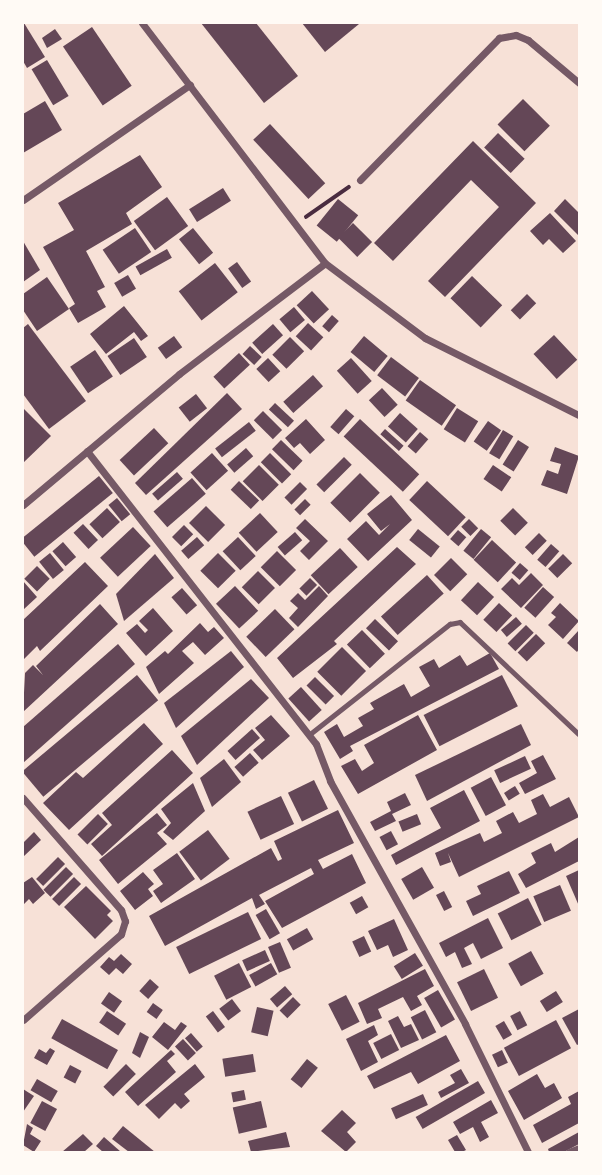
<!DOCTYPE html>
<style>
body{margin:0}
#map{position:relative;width:602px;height:1175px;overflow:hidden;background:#f7e1d7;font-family:Montserrat,sans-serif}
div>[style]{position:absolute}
.building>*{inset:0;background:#644757;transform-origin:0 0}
.path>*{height:3.5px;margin:-1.75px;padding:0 1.75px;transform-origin:1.75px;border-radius:1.75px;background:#4a2c40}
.service>*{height:4.5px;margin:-2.25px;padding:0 2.25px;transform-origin:2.25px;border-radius:2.25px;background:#755966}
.minor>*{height:7px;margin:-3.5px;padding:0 3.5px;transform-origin:3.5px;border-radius:3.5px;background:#755966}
span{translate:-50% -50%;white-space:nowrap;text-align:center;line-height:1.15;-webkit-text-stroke:6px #fffaf5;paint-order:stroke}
.frame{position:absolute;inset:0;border:24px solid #fffaf5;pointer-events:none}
</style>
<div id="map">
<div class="building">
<div style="clip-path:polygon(24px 23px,45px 57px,27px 68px,23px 61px)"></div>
<div style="clip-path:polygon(201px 23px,256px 23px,298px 76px,264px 103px)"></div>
<div style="clip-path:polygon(302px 23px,358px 23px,359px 24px,325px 52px)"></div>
<div style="left:92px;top:27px;width:71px;height:35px;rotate:56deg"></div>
<div style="clip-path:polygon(55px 29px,62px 39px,47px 48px,42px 38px)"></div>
<div style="left:47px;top:60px;width:42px;height:18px;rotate:59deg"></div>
<div style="left:523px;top:99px;width:38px;height:36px;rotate:45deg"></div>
<div style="clip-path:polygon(45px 101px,62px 130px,23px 153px,23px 114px)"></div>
<div style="left:270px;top:124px;width:81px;height:23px;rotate:47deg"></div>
<div style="left:498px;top:133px;width:37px;height:20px;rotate:44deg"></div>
<div style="clip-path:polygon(473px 141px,536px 203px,445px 297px,428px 281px,499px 207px,471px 180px,393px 261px,374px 243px)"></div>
<div style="clip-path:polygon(140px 155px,162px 187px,126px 213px,132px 224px,86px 251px,105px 287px,97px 291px,106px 307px,78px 323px,69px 308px,75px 304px,43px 247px,74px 230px,58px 203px)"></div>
<div style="left:223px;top:188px;width:15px;height:40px;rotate:58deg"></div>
<div style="left:167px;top:197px;width:36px;height:41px;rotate:54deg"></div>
<div style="left:338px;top:199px;width:26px;height:34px;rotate:39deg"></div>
<div style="clip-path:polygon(565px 199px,579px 213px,578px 235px,554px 211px)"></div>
<div style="clip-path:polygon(550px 213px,576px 241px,563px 253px,549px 239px,543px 245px,530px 231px)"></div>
<div style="left:353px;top:223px;width:27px;height:21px;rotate:45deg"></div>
<div style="left:135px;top:228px;width:29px;height:39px;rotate:56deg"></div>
<div style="left:193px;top:228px;width:32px;height:18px;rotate:51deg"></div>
<div style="clip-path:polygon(23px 241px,40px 270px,23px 282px)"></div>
<div style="left:167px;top:249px;width:10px;height:36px;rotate:61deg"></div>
<div style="left:237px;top:262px;width:24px;height:11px;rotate:54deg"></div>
<div style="left:215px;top:263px;width:37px;height:46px;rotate:52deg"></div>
<div style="left:128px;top:275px;width:16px;height:16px;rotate:60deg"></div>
<div style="left:472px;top:276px;width:42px;height:31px;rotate:44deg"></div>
<div style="clip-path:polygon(47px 277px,69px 309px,37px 331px,23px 310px,23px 294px)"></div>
<div style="left:312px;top:291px;width:25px;height:21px;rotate:47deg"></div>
<div style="left:527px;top:294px;width:13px;height:23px;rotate:45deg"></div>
<div style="clip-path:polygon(124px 306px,148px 336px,141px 341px,134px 332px,106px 354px,90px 334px)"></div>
<div style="left:294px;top:307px;width:17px;height:19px;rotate:50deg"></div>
<div style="left:332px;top:315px;width:9px;height:15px;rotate:41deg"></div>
<div style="left:308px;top:323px;width:21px;height:18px;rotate:43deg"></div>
<div style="clip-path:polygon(28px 324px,86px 401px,49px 429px,23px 394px,23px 328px)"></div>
<div style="left:273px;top:324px;width:15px;height:28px;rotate:48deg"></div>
<div style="left:554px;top:335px;width:34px;height:28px;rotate:47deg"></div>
<div style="left:174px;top:336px;width:14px;height:20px;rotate:54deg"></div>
<div style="left:364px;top:336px;width:31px;height:21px;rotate:40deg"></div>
<div style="left:290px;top:337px;width:20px;height:25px;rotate:45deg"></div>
<div style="left:134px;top:338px;width:23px;height:32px;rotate:56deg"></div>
<div style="left:250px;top:346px;width:16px;height:11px;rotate:43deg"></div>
<div style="left:95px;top:350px;width:32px;height:30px;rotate:56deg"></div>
<div style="left:239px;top:353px;width:16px;height:35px;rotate:47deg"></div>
<div style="left:391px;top:357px;width:35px;height:23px;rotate:37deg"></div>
<div style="left:268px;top:358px;width:18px;height:16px;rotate:47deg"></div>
<div style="left:351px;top:358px;width:31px;height:19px;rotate:48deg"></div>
<div style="left:313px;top:375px;width:15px;height:40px;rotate:48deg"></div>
<div style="left:420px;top:380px;width:44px;height:25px;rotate:35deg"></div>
<div style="left:382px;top:388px;width:23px;height:18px;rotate:47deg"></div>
<div style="clip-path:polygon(227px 393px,242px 409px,146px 495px,135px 483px)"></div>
<div style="left:196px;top:394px;width:18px;height:22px;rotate:52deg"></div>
<div style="left:275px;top:403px;width:26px;height:9px;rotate:43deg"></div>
<div style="clip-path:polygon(23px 408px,51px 436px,23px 463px)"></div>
<div style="left:457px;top:408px;width:25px;height:25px;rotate:32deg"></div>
<div style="left:346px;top:409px;width:11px;height:24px;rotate:41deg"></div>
<div style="left:263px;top:411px;width:27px;height:13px;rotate:45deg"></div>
<div style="left:400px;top:413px;width:24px;height:18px;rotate:42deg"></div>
<div style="clip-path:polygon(306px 419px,325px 440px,310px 454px,300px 443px,294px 448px,285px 438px)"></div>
<div style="left:360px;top:419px;width:81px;height:24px;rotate:43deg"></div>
<div style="left:488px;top:421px;width:16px;height:25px;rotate:35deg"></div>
<div style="left:249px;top:422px;width:11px;height:43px;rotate:52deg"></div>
<div style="left:154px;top:428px;width:21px;height:47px;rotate:47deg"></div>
<div style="left:385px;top:429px;width:25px;height:7px;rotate:42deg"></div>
<div style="left:503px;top:430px;width:12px;height:27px;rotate:31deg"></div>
<div style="left:420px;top:432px;width:11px;height:19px;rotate:41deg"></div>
<div style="left:281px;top:440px;width:30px;height:13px;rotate:44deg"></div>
<div style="left:518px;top:440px;width:13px;height:29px;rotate:32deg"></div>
<div style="clip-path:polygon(555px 447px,579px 456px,567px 494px,541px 485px,547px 470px,558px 474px,561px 464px,550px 461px)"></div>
<div style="left:246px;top:448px;width:11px;height:25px;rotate:49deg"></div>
<div style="left:212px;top:453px;width:24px;height:29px;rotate:48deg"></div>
<div style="left:270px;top:453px;width:30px;height:13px;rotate:45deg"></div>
<div style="left:344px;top:457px;width:11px;height:39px;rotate:45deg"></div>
<div style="left:259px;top:465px;width:28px;height:23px;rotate:45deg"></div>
<div style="left:493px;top:465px;width:22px;height:17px;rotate:34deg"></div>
<div style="left:177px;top:472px;width:9px;height:33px;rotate:49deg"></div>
<div style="left:360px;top:473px;width:28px;height:42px;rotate:45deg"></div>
<div style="left:99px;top:476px;width:22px;height:101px;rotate:51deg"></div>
<div style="left:192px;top:478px;width:21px;height:51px;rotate:49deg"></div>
<div style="left:239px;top:481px;width:28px;height:12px;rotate:44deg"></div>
<div style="left:427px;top:481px;width:53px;height:26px;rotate:43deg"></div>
<div style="left:300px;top:482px;width:10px;height:22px;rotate:45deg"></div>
<div style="clip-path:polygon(391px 495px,412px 520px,368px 561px,347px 539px,366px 521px,379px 535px,390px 524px,381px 531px,367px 514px)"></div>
<div style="left:117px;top:498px;width:21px;height:11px;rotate:51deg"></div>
<div style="left:305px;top:499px;width:8px;height:15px;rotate:45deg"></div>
<div style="left:206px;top:506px;width:27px;height:24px;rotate:45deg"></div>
<div style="left:107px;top:508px;width:19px;height:24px;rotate:47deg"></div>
<div style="left:513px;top:508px;width:21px;height:18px;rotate:45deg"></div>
<div style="left:260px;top:513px;width:26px;height:29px;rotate:47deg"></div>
<div style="clip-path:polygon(305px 519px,328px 541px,309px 560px,300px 551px,310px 541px,296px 528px)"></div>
<div style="left:469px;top:519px;width:13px;height:11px;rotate:45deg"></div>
<div style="left:83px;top:524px;width:22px;height:13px;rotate:47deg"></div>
<div style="left:184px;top:525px;width:13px;height:17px;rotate:45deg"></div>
<div style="left:133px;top:527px;width:26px;height:45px;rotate:47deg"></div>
<div style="left:418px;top:529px;width:28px;height:14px;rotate:39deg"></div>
<div style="left:481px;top:529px;width:13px;height:28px;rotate:39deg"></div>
<div style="left:458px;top:530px;width:11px;height:12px;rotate:41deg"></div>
<div style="left:295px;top:532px;width:11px;height:23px;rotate:49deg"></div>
<div style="left:539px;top:533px;width:11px;height:20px;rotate:45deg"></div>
<div style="left:197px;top:537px;width:11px;height:21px;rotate:49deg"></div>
<div style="left:238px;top:537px;width:26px;height:21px;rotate:47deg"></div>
<div style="left:492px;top:540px;width:33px;height:27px;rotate:43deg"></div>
<div style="left:63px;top:542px;width:20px;height:14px;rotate:49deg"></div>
<div style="left:551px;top:544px;width:11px;height:21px;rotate:41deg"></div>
<div style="clip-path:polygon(397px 547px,416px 564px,334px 641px,337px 644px,293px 678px,277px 658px)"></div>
<div style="left:340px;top:548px;width:26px;height:40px;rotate:47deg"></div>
<div style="left:277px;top:551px;width:27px;height:23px;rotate:45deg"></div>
<div style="left:50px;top:553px;width:22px;height:14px;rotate:51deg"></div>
<div style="left:218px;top:553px;width:25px;height:25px;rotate:45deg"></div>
<div style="clip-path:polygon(155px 554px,174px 578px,124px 621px,116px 594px)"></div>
<div style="left:563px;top:554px;width:13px;height:21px;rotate:45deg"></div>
<div style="left:451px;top:558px;width:23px;height:24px;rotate:45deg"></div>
<div style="clip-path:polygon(85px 562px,108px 586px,40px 651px,37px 646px,23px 660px,23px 620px)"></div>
<div style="left:520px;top:563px;width:11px;height:13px;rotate:41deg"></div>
<div style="left:37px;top:566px;width:18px;height:18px;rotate:45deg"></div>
<div style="left:258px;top:571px;width:24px;height:23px;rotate:45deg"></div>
<div style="clip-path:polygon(531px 573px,543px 585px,521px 608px,501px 589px,512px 578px,519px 585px)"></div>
<div style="left:427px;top:575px;width:25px;height:62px;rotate:48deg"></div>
<div style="left:310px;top:578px;width:10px;height:15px;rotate:45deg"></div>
<div style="clip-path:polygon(23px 581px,37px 597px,23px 610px)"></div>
<div style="left:478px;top:582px;width:22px;height:25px;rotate:43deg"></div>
<div style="left:235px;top:586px;width:34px;height:26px;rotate:47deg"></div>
<div style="clip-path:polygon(319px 586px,328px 596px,298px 627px,289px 618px,298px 608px,290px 601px,298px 593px,305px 600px)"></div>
<div style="left:543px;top:587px;width:15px;height:28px;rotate:42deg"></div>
<div style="left:182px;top:588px;width:23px;height:14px;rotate:49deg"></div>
<div style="left:499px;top:603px;width:18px;height:23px;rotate:43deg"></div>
<div style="clip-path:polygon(560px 603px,579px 621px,563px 639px,548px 625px,556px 617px,551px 613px)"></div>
<div style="clip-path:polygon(100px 604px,118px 624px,23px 712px,25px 673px,33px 665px,43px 675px,36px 666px)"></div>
<div style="clip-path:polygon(153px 608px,173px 631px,146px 656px,126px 633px,137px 624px,145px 633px,148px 630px,139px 621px)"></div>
<div style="left:275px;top:609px;width:28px;height:40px;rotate:46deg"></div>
<div style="left:516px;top:617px;width:9px;height:20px;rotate:49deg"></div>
<div style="left:375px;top:619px;width:32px;height:13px;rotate:44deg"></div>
<div style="clip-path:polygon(200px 623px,208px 632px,214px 627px,224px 638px,205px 655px,193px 642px,182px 651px,194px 663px,159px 694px,146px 667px,165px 651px,168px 654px)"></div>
<div style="left:526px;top:625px;width:11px;height:26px;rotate:45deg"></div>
<div style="left:362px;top:630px;width:33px;height:21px;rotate:46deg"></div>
<div style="clip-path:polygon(579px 630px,579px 649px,577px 652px,567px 643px)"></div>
<div style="left:536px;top:634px;width:13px;height:26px;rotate:45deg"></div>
<div style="clip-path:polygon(118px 644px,135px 664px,23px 763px,23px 727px)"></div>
<div style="left:342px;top:647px;width:34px;height:35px;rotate:45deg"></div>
<div style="clip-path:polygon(231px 651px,244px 667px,176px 728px,164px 703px)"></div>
<div style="clip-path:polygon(490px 653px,499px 669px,350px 746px,353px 751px,340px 759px,324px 732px,337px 724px,344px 737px,363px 726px,358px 718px,374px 709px,370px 703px,404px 684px,411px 697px,430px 686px,419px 667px,434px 659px,439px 668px,460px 655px,467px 666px)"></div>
<div style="left:137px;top:675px;width:33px;height:150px;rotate:50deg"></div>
<div style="left:502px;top:675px;width:35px;height:88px;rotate:63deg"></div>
<div style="left:315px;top:677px;width:27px;height:12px;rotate:45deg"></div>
<div style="clip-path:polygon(251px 679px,269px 698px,197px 765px,181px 736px)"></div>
<div style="left:301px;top:687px;width:31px;height:17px;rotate:48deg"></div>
<div style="clip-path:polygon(271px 715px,290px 736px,262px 760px,253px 750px,265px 740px,255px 728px)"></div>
<div style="clip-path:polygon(418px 715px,437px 750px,358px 794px,341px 766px,355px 759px,362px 771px,374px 763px,364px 745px)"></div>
<div style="clip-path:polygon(144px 723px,163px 744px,69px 830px,43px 803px,76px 772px,83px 778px)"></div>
<div style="clip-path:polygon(521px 724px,531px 745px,427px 801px,415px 775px)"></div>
<div style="left:252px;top:729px;width:12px;height:33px;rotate:48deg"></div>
<div style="clip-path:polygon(172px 750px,193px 773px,102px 856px,91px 844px,112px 825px,102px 813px)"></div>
<div style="left:250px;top:753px;width:13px;height:21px;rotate:48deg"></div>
<div style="clip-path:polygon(543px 755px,556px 779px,525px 794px,519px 783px,537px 773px,531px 761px)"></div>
<div style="left:525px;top:756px;width:14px;height:34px;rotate:65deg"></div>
<div style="clip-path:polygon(224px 759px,241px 782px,212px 807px,200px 778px)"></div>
<div style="left:491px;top:777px;width:32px;height:23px;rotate:62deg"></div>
<div style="left:314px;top:780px;width:32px;height:29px;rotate:64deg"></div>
<div style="clip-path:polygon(193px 783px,205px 811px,173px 840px,163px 832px,171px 823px,161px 809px)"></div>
<div style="left:515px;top:786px;width:9px;height:13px;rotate:58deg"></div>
<div style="clip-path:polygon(464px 790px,480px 821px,396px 865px,391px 855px,441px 828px,430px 808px)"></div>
<div style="clip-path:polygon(405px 793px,411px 805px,392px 814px,396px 821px,375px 831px,370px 822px,391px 811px,387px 802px)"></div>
<div style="clip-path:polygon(543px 794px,550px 807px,569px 797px,579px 817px,459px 877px,448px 853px,451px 862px,440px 866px,435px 853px,480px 833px,484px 842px,502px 833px,496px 821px,513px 812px,519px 823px,537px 814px,531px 800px)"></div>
<div style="left:281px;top:796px;width:31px;height:37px;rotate:65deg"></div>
<div style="clip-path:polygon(338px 810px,354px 843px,318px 860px,323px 869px,352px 854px,366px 883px,282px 928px,265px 901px,314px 874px,311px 868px,259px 895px,265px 904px,256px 909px,252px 898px,165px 946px,149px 916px,271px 848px,278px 861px,282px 859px,274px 841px)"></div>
<div style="clip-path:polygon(157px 813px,167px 825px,157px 833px,167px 844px,118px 884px,99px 860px)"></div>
<div style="left:98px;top:814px;width:14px;height:29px;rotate:45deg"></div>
<div style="left:417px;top:814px;width:11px;height:20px;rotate:68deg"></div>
<div style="left:208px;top:830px;width:36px;height:36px;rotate:53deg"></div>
<div style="left:391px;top:831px;width:15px;height:13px;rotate:62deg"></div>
<div style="clip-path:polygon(34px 832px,41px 840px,23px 857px,23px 843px)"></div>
<div style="clip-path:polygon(579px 837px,579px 861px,526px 888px,518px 874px,536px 863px,531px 853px,551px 843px,555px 852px)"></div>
<div style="clip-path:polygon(177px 853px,195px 879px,161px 903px,153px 891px,163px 884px,153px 870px)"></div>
<div style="left:58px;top:857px;width:10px;height:31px;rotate:45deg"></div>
<div style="left:66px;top:867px;width:10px;height:32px;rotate:45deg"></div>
<div style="left:422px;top:867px;width:24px;height:24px;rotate:60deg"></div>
<div style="clip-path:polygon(579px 870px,579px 906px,566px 876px)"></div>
<div style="clip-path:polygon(509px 871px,520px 893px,473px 916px,466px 901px,481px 894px,477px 886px)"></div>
<div style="clip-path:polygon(143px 872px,154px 884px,148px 889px,153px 896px,135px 910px,120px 891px)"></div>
<div style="clip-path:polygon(32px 877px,45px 893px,33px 904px,29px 899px,23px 905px,23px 883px)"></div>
<div style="left:74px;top:877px;width:10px;height:31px;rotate:45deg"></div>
<div style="left:560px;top:885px;width:28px;height:29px;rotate:67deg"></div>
<div style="clip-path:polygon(86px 886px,111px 911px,107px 915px,113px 921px,95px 939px,64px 907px)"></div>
<div style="left:444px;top:891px;width:18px;height:9px;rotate:63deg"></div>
<div style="left:362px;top:896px;width:13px;height:14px;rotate:61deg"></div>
<div style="left:528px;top:898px;width:30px;height:34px;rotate:63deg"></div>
<div style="left:266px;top:909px;width:28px;height:12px;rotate:60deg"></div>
<div style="left:248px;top:912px;width:30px;height:80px;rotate:64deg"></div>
<div style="clip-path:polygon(488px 918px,503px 948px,481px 959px,473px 943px,464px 948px,472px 964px,462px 968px,455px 952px,446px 957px,439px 943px)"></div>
<div style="clip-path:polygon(394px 919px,408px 950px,393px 957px,388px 945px,377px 950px,368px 931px)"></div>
<div style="left:307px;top:928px;width:13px;height:23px;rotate:61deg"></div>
<div style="left:364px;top:936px;width:17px;height:13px;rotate:65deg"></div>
<div style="left:280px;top:942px;width:28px;height:13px;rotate:67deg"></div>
<div style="left:265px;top:950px;width:12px;height:25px;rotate:66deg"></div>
<div style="left:531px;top:951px;width:26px;height:26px;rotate:61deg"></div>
<div style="left:415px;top:953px;width:15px;height:25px;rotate:58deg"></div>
<div style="clip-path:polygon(121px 954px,132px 964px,123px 974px,116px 968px,109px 975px,100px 967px,109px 957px,114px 961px)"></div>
<div style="left:239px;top:963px;width:27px;height:28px;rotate:63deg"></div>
<div style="left:271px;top:963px;width:13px;height:25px;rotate:61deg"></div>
<div style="clip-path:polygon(425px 969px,434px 986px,417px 996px,422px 1005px,411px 1011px,403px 997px,378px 1009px,382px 1018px,367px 1024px,358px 1003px)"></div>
<div style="left:484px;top:969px;width:32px;height:30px;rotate:64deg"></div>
<div style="left:150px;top:979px;width:12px;height:16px;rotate:42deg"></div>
<div style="left:285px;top:986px;width:11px;height:20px;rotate:49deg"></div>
<div style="left:438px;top:990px;width:34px;height:16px;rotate:60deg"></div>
<div style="left:556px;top:991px;width:13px;height:19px;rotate:58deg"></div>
<div style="left:109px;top:992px;width:16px;height:14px;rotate:35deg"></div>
<div style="left:346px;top:995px;width:30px;height:20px;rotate:63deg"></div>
<div style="left:293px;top:997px;width:11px;height:19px;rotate:45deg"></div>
<div style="left:232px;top:999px;width:15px;height:16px;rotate:53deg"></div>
<div style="left:153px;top:1003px;width:12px;height:11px;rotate:35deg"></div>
<div style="left:257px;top:1007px;width:17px;height:26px;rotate:13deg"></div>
<div style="clip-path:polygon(579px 1009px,579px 1044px,577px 1045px,562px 1018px)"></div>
<div style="left:425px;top:1010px;width:25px;height:16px;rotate:63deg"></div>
<div style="left:107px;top:1011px;width:23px;height:14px;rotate:34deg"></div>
<div style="left:213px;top:1011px;width:20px;height:9px;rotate:53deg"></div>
<div style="left:520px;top:1011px;width:16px;height:11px;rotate:63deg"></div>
<div style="clip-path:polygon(398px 1016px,404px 1027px,411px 1024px,419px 1040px,401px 1048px,388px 1021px)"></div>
<div style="left:62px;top:1019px;width:64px;height:22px;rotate:29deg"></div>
<div style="left:556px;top:1020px;width:32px;height:59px;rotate:62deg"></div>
<div style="left:504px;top:1021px;width:16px;height:10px;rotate:60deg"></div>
<div style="clip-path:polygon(164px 1022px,175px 1030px,181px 1022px,187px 1026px,168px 1050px,152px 1037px)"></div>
<div style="clip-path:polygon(374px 1025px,378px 1035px,368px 1041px,378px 1062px,361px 1071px,346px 1039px)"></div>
<div style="clip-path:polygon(140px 1032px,149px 1037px,140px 1058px,132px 1053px)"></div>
<div style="left:191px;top:1033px;width:18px;height:8px;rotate:49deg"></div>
<div style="left:391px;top:1034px;width:18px;height:20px;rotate:63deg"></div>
<div style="clip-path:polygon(446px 1035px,460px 1061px,418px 1084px,411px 1072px,374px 1089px,367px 1076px)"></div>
<div style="left:183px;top:1039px;width:19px;height:11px;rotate:47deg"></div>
<div style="clip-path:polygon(50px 1048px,55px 1051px,47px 1065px,34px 1058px,39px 1049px,46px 1053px)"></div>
<div style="clip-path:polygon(171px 1050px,175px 1054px,167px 1061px,176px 1072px,138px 1106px,125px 1092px)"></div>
<div style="left:502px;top:1050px;width:14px;height:11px;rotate:65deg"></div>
<div style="left:253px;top:1054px;width:18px;height:31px;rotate:81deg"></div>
<div style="left:307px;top:1059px;width:14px;height:26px;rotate:39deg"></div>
<div style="left:126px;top:1064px;width:14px;height:32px;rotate:45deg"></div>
<div style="clip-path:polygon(195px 1064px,205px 1077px,184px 1094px,190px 1101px,181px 1109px,175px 1103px,159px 1119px,145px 1105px)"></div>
<div style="left:70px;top:1065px;width:13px;height:14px;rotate:27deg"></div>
<div style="clip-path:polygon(461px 1069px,469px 1083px,441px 1098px,438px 1092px,455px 1083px,450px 1075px)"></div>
<div style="clip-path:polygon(537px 1074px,545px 1088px,554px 1083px,562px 1098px,524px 1120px,508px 1091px)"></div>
<div style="left:37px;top:1079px;width:24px;height:13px;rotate:30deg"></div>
<div style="left:478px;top:1081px;width:14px;height:72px;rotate:60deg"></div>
<div style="clip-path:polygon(23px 1089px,34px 1096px,23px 1112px)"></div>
<div style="left:244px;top:1090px;width:10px;height:13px;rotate:79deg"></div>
<div style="clip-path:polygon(579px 1091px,579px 1123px,542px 1143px,533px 1125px,571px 1104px,568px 1097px)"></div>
<div style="left:423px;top:1094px;width:12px;height:35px;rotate:66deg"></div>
<div style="clip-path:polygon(491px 1100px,498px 1113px,481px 1122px,489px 1137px,480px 1142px,473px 1127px,460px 1134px,453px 1122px)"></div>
<div style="left:42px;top:1101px;width:17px;height:25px;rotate:28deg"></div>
<div style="left:261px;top:1101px;width:27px;height:29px;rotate:77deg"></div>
<div style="clip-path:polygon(342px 1110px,356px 1123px,347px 1132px,356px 1142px,346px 1152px,321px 1131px)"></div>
<div style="clip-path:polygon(27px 1124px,33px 1128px,30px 1134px,41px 1141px,34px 1152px,23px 1145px)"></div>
<div style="clip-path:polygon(123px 1126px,155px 1152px,129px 1152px,112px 1139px)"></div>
<div style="clip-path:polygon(286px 1132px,290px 1147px,251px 1152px,248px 1141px)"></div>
<div style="clip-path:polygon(579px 1132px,579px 1144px,564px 1152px,549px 1152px,548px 1149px)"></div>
<div style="clip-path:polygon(83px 1134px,93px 1144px,84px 1152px,62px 1152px)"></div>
<div style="clip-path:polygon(457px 1135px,466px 1150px,462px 1152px,455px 1152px,448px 1140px)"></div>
<div style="clip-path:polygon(104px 1137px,121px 1152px,103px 1152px,96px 1146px)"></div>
</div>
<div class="path">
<div style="left:306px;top:217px;width:52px;rotate:-34.9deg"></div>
</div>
<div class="service">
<div style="left:310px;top:734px;width:178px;rotate:-38.2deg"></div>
<div style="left:450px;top:624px;width:10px;rotate:-11deg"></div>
<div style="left:460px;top:622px;width:163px;rotate:43.3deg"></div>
</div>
<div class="minor">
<div style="left:142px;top:23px;width:302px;rotate:52.7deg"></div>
<div style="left:325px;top:263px;width:125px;rotate:36.9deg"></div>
<div style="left:425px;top:338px;width:172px;rotate:26.6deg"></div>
<div style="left:360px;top:180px;width:199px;rotate:-45.6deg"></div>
<div style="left:499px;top:38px;width:17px;rotate:-10deg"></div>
<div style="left:516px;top:35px;width:13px;rotate:23deg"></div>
<div style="left:528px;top:40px;width:67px;rotate:40.1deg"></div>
<div style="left:23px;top:200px;width:203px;rotate:-34.6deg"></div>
<div style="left:87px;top:451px;width:372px;rotate:52deg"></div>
<div style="left:316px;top:744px;width:40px;rotate:69deg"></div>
<div style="left:330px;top:781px;width:278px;rotate:60.9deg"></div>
<div style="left:465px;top:1024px;width:143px;rotate:63.8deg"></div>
<div style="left:23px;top:505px;width:204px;rotate:-40deg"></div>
<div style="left:179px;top:374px;width:183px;rotate:-37.2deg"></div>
<div style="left:23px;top:798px;width:149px;rotate:48.8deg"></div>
<div style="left:121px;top:910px;width:12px;rotate:70deg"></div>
<div style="left:125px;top:921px;width:14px;rotate:107deg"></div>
<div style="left:121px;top:934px;width:130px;rotate:138.7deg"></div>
<div style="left:569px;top:1152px;width:11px;rotate:-22deg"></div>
</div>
<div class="frame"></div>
</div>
